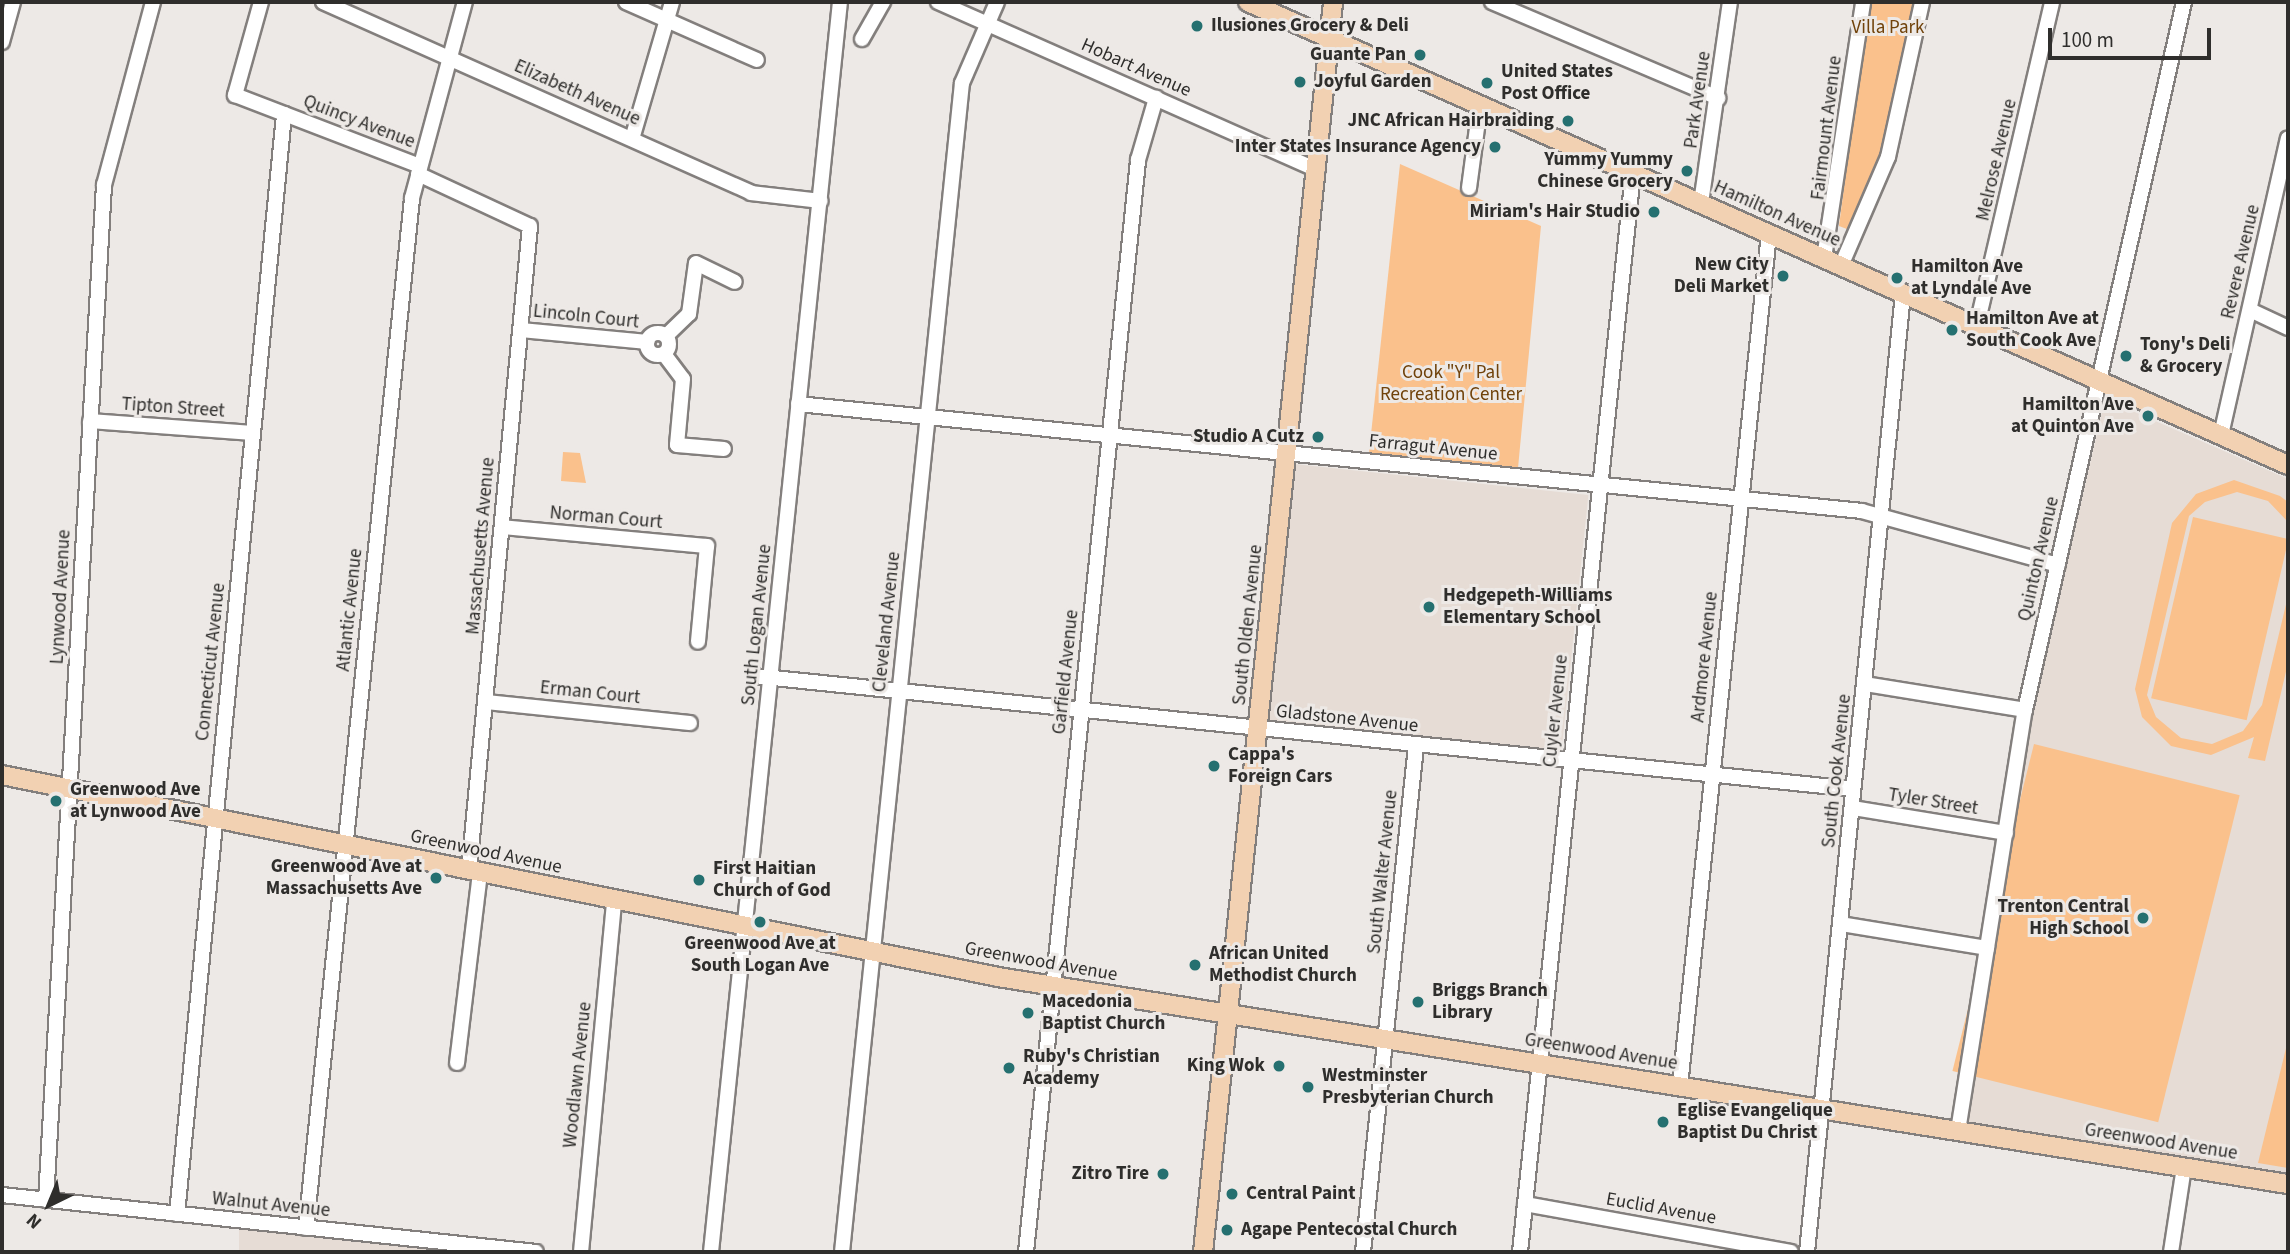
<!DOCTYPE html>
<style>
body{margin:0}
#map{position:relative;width:2290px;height:1254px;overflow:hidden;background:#ede9e6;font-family:"Source Sans 3",sans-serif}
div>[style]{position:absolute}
.built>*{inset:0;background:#e6dcd5;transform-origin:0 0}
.green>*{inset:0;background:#fac18c;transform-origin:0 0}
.roads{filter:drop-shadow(2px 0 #837f7d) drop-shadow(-2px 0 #837f7d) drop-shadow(0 2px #837f7d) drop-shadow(0 -2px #837f7d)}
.minor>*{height:14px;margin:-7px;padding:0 7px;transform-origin:7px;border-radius:7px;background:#fff}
.minor>.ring{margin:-7px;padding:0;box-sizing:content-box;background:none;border:14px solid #fff;border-radius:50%}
.major>*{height:18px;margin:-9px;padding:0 9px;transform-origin:9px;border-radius:9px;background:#f2d1b2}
.dots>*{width:19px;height:19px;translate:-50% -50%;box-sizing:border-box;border:4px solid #ede9e6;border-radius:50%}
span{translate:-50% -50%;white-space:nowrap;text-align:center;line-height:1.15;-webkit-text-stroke:6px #ede9e6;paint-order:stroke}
.poi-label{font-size:19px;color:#2f2e2c;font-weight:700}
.left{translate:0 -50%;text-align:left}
.right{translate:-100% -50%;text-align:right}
.park-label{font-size:19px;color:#70420a}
.street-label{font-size:19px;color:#2f2e2c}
.frame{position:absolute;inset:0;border:4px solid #2f2e2c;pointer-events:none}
.north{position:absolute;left:14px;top:1170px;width:70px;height:70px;-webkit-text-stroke:5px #ede9e6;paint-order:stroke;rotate:223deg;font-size:19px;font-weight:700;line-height:28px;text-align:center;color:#2f2e2c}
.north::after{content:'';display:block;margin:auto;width:24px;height:32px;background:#2f2e2c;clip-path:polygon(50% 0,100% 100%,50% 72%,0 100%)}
.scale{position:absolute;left:2048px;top:28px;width:163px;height:32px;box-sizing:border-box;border:4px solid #2f2e2c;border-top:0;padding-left:9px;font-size:21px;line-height:24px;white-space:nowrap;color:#2f2e2c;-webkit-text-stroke:5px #ede9e6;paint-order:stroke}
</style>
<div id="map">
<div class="built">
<div style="clip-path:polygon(2105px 399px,2288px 479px,2288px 1174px,1962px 1123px,2033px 712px)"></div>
<div style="left:1294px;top:464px;width:296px;height:257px;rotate:6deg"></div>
<div style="clip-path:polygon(239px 1223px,527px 1252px,239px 1252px)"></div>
</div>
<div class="green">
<div style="clip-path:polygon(1868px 2px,1918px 2px,1883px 164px,1852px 231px,1839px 226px)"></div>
<div style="clip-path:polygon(1400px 164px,1541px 226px,1518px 468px,1369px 453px)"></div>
<div style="clip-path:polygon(563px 452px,580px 453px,586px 483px,561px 481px)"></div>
<div style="clip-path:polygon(2234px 480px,2280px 496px,2288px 502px,2288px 522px,2268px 501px,2237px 492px,2205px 502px,2189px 516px,2147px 695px,2156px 717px,2181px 738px,2212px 744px,2243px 731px,2262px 705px,2288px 596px,2288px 663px,2265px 761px,2248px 758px,2254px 737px,2211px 755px,2171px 746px,2142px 717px,2135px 689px,2172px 523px,2196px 494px)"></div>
<div style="left:2193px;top:517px;width:98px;height:186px;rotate:13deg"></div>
<div style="left:2034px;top:744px;width:212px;height:337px;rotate:14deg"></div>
<div style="clip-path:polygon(2288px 1040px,2288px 1168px,2258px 1163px)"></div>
</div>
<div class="roads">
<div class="minor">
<div style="left:261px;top:2px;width:97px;rotate:105.6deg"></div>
<div style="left:235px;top:95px;width:198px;rotate:21deg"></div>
<div style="left:323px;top:2px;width:469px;rotate:24deg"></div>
<div style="left:751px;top:193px;width:70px;rotate:6.5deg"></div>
<div style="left:626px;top:2px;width:143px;rotate:23.9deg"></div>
<div style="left:938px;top:2px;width:415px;rotate:23.9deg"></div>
<div style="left:1492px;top:2px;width:246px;rotate:23deg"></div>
<div style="left:862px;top:39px;width:43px;rotate:-60.4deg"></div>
<div style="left:2px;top:42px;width:41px;rotate:-74.6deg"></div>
<div style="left:632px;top:139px;width:143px;rotate:-73.7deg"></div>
<div style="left:418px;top:174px;width:123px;rotate:24.9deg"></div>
<div style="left:530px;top:226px;width:647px;rotate:95.41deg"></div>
<div style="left:1469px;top:188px;width:83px;rotate:-82.4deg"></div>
<div style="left:1701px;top:203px;width:203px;rotate:-81.8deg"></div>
<div style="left:1824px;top:258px;width:259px;rotate:-81.3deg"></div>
<div style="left:1841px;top:266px;width:119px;rotate:-66.7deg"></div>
<div style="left:1888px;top:157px;width:159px;rotate:-77.6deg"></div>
<div style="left:2250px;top:310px;width:42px;rotate:25.3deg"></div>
<div style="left:1977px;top:325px;width:332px;rotate:-76.9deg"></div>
<div style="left:521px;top:330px;width:127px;rotate:5.4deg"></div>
<div class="ring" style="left:647px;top:333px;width:8px;height:8px"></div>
<div style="left:666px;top:336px;width:32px;rotate:-44deg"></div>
<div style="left:689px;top:314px;width:51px;rotate:-82.2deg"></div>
<div style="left:696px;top:263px;width:43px;rotate:26deg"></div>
<div style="left:664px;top:354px;width:31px;rotate:53deg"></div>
<div style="left:683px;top:379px;width:66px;rotate:95.2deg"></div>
<div style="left:677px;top:445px;width:47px;rotate:4.9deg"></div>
<div style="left:798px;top:404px;width:1069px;rotate:5.74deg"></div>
<div style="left:1862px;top:511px;width:203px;rotate:15.4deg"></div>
<div style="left:90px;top:421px;width:163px;rotate:4.2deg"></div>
<div style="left:2221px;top:435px;width:304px;rotate:-77.3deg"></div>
<div style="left:502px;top:527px;width:206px;rotate:5.3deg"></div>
<div style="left:707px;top:546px;width:96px;rotate:95.4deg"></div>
<div style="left:754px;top:676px;width:1105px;rotate:5.87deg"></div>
<div style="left:1865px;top:684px;width:162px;rotate:9.2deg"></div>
<div style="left:486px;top:702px;width:205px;rotate:5.9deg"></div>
<div style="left:1853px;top:808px;width:155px;rotate:9.3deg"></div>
<div style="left:1841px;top:924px;width:148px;rotate:9.3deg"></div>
<div style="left:457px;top:1063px;width:192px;rotate:-83.1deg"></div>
<div style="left:1680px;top:1086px;width:858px;rotate:-84.04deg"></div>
<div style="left:1958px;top:1131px;width:426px;rotate:-81deg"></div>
<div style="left:2025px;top:710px;width:726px;rotate:-77.34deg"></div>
<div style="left:2px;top:1195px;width:537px;rotate:6.09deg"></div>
<div style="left:46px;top:1200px;width:1017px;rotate:-86.73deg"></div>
<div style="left:104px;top:185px;width:189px;rotate:-75deg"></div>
<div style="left:1525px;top:1204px;width:270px;rotate:10.2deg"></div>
<div style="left:177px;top:1214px;width:1105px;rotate:-84.44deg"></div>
<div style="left:306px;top:1228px;width:1035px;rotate:-84.12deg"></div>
<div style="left:412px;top:198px;width:203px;rotate:-74.9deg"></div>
<div style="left:581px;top:1252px;width:353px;rotate:-84.6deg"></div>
<div style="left:711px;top:1252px;width:1257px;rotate:-84.11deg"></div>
<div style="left:842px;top:1252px;width:1175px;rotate:-84.14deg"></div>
<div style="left:962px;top:83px;width:88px;rotate:-66.6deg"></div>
<div style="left:1026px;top:1252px;width:1098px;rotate:-84.14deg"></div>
<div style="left:1138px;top:160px;width:65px;rotate:-73.8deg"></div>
<div style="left:1363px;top:1252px;width:509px;rotate:-84.02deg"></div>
<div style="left:1520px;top:1252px;width:1085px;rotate:-84.02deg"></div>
<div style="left:1807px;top:1252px;width:964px;rotate:-84.28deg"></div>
<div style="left:2171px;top:1252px;width:86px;rotate:-81.3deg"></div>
</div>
<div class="major">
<div style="left:1248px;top:2px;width:1138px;rotate:24deg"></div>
<div style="left:2px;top:775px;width:1016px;rotate:11.46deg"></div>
<div style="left:998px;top:977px;width:1307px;rotate:9.12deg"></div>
<div style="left:1203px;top:1252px;width:1257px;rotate:-84.06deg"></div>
</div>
</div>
<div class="dots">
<div style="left:1197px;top:26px;background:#257070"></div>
<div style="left:1420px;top:55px;background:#257070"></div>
<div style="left:1300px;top:82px;background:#257070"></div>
<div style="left:1487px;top:83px;background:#257070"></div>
<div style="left:1568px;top:121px;background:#257070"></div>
<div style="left:1495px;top:147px;background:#257070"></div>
<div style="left:1687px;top:171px;background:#257070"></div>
<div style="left:1654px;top:212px;background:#257070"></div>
<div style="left:1783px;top:276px;background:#257070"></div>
<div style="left:1897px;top:278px;background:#257070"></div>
<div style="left:1952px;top:330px;background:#257070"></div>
<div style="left:2126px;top:356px;background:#257070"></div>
<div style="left:2148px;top:416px;background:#257070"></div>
<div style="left:1318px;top:437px;background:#257070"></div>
<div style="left:1429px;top:607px;background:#257070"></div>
<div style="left:1214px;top:766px;background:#257070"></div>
<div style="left:56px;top:801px;background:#257070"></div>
<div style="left:436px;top:878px;background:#257070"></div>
<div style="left:699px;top:880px;background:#257070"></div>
<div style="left:2143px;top:918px;background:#257070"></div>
<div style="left:760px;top:922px;background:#257070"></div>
<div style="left:1195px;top:965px;background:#257070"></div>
<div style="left:1418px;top:1002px;background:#257070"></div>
<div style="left:1028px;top:1013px;background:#257070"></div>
<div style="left:1279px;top:1066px;background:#257070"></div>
<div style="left:1009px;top:1068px;background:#257070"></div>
<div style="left:1308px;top:1087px;background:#257070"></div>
<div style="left:1663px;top:1122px;background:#257070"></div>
<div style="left:1163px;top:1174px;background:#257070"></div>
<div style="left:1232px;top:1194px;background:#257070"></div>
<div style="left:1227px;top:1230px;background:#257070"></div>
</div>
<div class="poi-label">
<span class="left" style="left:1211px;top:26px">Ilusiones Grocery &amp; Deli</span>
<span class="right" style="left:1406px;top:55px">Guante Pan</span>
<span class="left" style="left:1501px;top:83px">United States<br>Post Office</span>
<span class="left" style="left:1314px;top:82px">Joyful Garden</span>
<span class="right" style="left:1554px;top:121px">JNC African Hairbraiding</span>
<span class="right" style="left:1481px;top:147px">Inter States Insurance Agency</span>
<span class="right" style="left:1673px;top:171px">Yummy Yummy<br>Chinese Grocery</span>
<span class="right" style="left:1640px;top:212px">Miriam's Hair Studio</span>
<span class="right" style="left:1769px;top:276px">New City<br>Deli Market</span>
<span class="left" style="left:1911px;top:278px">Hamilton Ave<br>at Lyndale Ave</span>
<span class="left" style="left:1966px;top:330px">Hamilton Ave at<br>South Cook Ave</span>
<span class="left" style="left:2140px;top:356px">Tony's Deli<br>&amp; Grocery</span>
<span class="right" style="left:2134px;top:416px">Hamilton Ave<br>at Quinton Ave</span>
<span class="right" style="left:1304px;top:437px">Studio A Cutz</span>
<span class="left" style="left:1443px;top:607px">Hedgepeth-Williams<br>Elementary School</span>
<span class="left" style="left:1228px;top:766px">Cappa's<br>Foreign Cars</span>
<span class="left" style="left:70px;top:801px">Greenwood Ave<br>at Lynwood Ave</span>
<span class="right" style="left:422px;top:878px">Greenwood Ave at<br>Massachusetts Ave</span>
<span class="left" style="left:713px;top:880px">First Haitian<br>Church of God</span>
<span class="right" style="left:2129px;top:918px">Trenton Central<br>High School</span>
<span style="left:760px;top:955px">Greenwood Ave at<br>South Logan Ave</span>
<span class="left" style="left:1209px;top:965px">African United<br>Methodist Church</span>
<span class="left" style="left:1432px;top:1002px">Briggs Branch<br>Library</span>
<span class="left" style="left:1042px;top:1013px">Macedonia<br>Baptist Church</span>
<span class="left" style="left:1023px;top:1068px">Ruby's Christian<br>Academy</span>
<span class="right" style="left:1265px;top:1066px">King Wok</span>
<span class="left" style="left:1322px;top:1087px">Westminster<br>Presbyterian Church</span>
<span class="left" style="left:1677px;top:1122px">Eglise Evangelique<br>Baptist Du Christ</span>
<span class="right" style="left:1149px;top:1174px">Zitro Tire</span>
<span class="left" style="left:1246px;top:1194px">Central Paint</span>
<span class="left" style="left:1241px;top:1230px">Agape Pentecostal Church</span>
</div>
<div class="park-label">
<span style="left:1888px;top:28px">Villa Park</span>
<span style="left:1451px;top:384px">Cook "Y" Pal<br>Recreation Center</span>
</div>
<div class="street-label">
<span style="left:1136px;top:68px;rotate:24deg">Hobart Avenue</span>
<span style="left:577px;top:93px;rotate:24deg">Elizabeth Avenue</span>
<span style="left:1698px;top:100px;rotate:-82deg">Park Avenue</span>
<span style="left:359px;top:122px;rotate:21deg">Quincy Avenue</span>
<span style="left:1827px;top:128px;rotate:-83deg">Fairmount Avenue</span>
<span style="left:1997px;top:160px;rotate:-77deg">Melrose Avenue</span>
<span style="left:1777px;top:214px;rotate:24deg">Hamilton Avenue</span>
<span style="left:2241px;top:262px;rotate:-77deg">Revere Avenue</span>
<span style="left:586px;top:317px;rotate:6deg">Lincoln Court</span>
<span style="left:173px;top:408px;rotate:4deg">Tipton Street</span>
<span style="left:1433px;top:448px;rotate:6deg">Farragut Avenue</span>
<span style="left:606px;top:518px;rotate:5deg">Norman Court</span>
<span style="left:481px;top:546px;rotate:-85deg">Massachusetts Avenue</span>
<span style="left:2039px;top:559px;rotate:-77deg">Quinton Avenue</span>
<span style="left:61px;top:597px;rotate:-87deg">Lynwood Avenue</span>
<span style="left:350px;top:610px;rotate:-84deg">Atlantic Avenue</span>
<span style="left:887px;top:622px;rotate:-84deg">Cleveland Avenue</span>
<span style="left:757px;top:625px;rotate:-84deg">South Logan Avenue</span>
<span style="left:1248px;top:625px;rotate:-84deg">South Olden Avenue</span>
<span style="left:1705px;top:657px;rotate:-84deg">Ardmore Avenue</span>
<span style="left:211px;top:662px;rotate:-84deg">Connecticut Avenue</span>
<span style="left:1066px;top:672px;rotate:-84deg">Garfield Avenue</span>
<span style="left:590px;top:693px;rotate:6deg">Erman Court</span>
<span style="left:1556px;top:711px;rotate:-84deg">Cuyler Avenue</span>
<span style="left:1347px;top:719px;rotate:6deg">Gladstone Avenue</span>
<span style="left:1837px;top:771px;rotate:-84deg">South Cook Avenue</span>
<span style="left:1933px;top:802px;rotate:9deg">Tyler Street</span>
<span style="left:486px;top:852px;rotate:12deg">Greenwood Avenue</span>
<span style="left:1383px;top:872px;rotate:-84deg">South Walter Avenue</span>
<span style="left:1041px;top:962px;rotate:10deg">Greenwood Avenue</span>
<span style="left:1601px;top:1052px;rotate:9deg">Greenwood Avenue</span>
<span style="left:578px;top:1075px;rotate:-84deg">Woodlawn Avenue</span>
<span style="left:2161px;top:1142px;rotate:9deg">Greenwood Avenue</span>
<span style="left:271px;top:1205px;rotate:6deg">Walnut Avenue</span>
<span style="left:1661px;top:1209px;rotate:10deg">Euclid Avenue</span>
</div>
<div class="frame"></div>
<div class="north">N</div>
<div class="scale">100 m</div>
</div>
